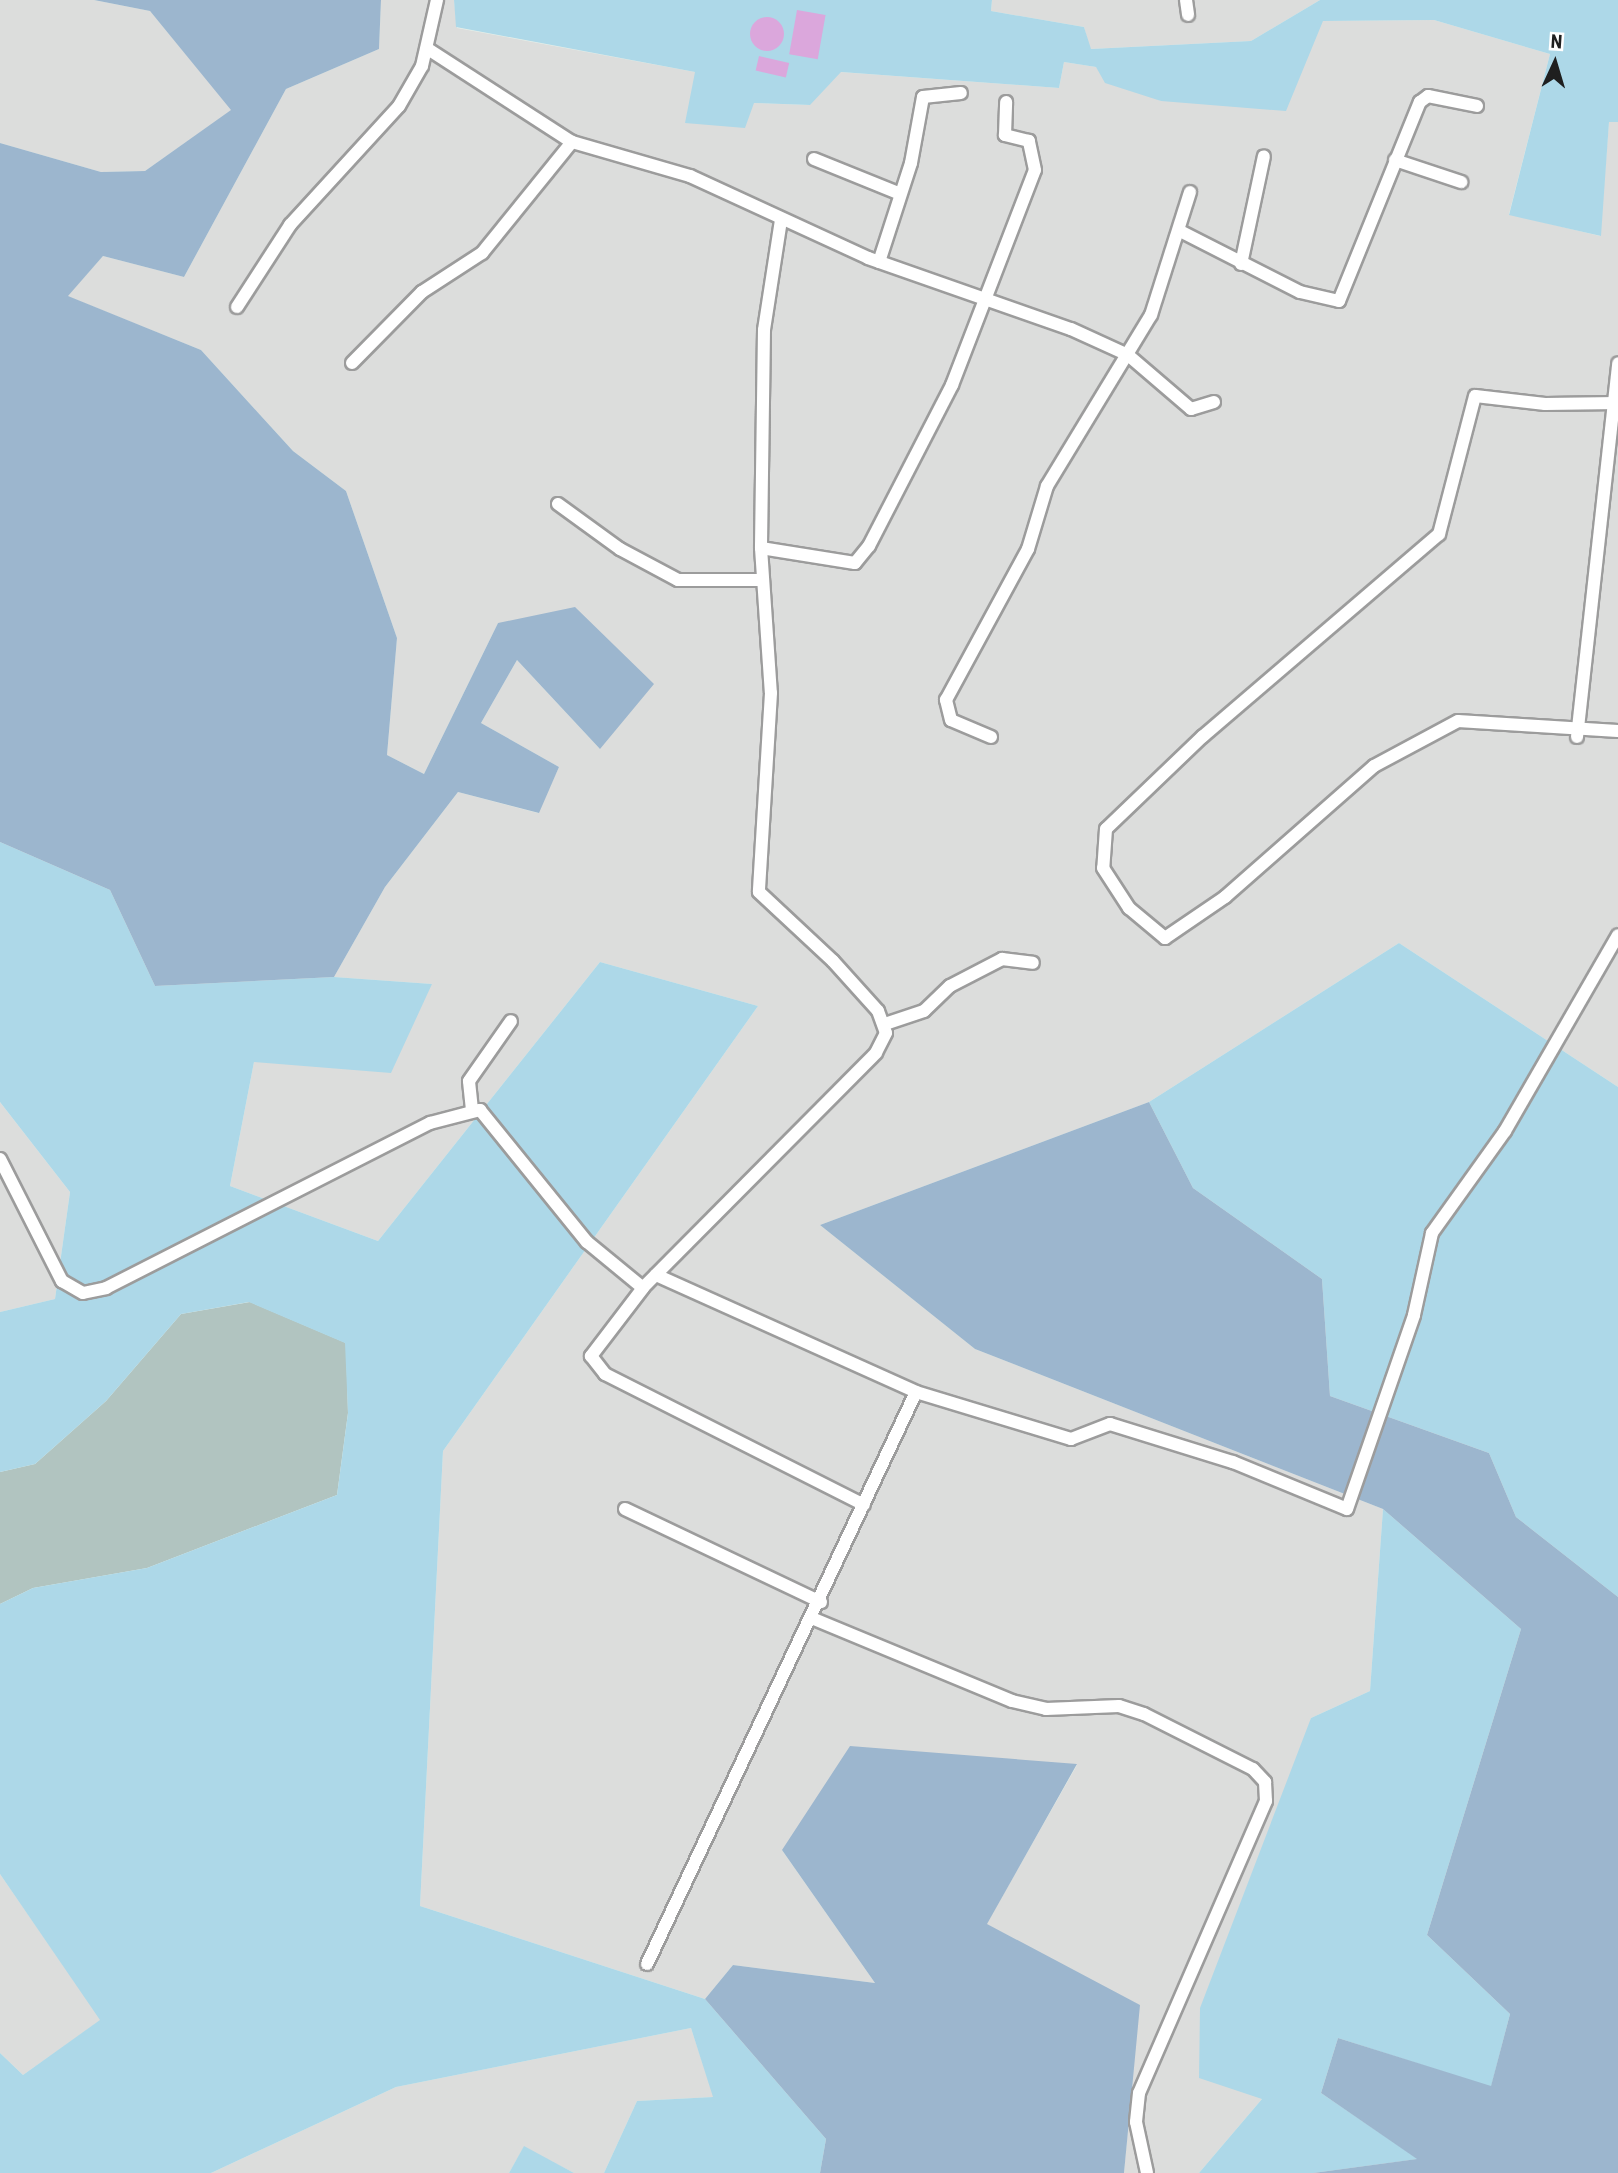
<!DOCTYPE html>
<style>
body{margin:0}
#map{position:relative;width:1618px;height:2173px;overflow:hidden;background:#e6f0ea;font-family:"Roboto Condensed",sans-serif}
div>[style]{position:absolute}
.residential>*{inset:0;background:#dcdddc}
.construction>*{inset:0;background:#b1c4c0}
.grass>*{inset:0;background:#add8e8}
.forest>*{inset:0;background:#9cb6ce}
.water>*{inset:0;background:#dba7dc;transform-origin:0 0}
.round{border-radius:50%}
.roads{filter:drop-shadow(2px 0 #9c9c9c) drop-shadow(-2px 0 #9c9c9c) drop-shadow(0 2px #9c9c9c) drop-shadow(0 -2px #9c9c9c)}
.minor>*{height:12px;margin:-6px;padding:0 6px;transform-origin:6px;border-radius:6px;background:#fff}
span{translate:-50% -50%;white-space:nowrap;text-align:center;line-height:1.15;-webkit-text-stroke:5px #fff;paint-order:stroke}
.north{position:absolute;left:1520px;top:28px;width:70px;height:70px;-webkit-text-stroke:5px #fff;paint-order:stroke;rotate:4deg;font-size:19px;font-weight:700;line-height:28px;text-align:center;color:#1f1f1f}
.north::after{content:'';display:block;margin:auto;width:24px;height:32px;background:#1f1f1f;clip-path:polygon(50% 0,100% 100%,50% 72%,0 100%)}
</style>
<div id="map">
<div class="residential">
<div style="clip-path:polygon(0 0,94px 0,150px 11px,232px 110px,145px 171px,101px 172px,0 143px)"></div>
<div style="clip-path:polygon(381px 0,454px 0,457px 28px,695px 72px,754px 103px,809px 105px,840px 72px,1059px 88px,1064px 62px,1096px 67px,1161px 101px,1323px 21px,1434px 20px,1550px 54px,1509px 214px,1600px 236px,1609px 121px,1618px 122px,1618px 1087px,1399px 943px,1149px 1102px,820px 1225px,975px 1349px,1383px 1509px,1370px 1691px,1311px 1718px,1262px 2099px,1199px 2173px,1124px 2173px,1139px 2005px,986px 1925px,1077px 1765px,782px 1850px,875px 1983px,733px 1965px,705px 1999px,420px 1906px,443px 1451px,758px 1006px,600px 962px,378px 1241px,230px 1186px,254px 1062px,432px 984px,334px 977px,385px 887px,458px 792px,538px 813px,559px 767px,481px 723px,517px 660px,600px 749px,498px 623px,424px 774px,387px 755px,397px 638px,346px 491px,293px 451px,201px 350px,67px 296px,103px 256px,184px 277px,286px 89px,379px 49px)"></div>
<div style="clip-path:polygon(992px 0,1320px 0,1251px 41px,1090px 49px,1084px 27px,991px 11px)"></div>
<div style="clip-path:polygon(0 1102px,70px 1192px,55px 1299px,0 1312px)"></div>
<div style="clip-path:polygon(0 1874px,101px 2020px,23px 2075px,0 2053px)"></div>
<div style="clip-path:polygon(691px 2028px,714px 2097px,637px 2101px,604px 2173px,574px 2173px,524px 2147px,509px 2173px,211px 2173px,396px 2087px)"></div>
</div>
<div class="construction">
<div style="clip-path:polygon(250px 1302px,346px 1343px,348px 1413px,337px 1495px,147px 1568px,33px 1588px,0 1604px,0 1472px,35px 1464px,106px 1401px,181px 1314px)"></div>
</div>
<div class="grass">
<div style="clip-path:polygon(454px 0,992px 0,991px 11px,1084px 27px,1091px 49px,1251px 41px,1320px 0,1618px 0,1618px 122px,1609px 122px,1601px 236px,1509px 215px,1550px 54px,1434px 20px,1323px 21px,1286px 111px,1161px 101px,1105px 83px,1096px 67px,1064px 62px,1059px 88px,841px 72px,810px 105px,754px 103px,745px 128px,685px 123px,695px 72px,456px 27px)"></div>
<div style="clip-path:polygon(0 842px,110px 890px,155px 986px,334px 977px,432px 984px,391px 1073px,254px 1062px,230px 1186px,378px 1241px,600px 962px,758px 1006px,443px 1451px,420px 1906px,705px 1999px,826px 2139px,820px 2173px,604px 2173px,637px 2101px,713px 2097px,691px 2028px,396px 2087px,211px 2173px,0 2173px,0 2053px,23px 2075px,100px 2020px,0 1874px,0 1604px,33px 1588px,147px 1568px,337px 1495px,348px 1413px,345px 1343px,249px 1302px,181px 1314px,106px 1401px,35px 1464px,0 1472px,0 1312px,55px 1299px,70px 1192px,0 1102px)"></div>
<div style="clip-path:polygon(1399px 943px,1618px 1087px,1618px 1597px,1516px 1517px,1489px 1453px,1330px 1396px,1322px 1279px,1193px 1188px,1149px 1102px)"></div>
<div style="clip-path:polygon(1383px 1509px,1521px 1629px,1427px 1935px,1510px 2014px,1491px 2087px,1338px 2038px,1321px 2093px,1418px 2159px,1313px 2173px,1199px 2173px,1262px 2099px,1199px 2078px,1200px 2008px,1311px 1718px,1370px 1691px)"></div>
<div style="clip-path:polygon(524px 2146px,574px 2173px,509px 2173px)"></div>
</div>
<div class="forest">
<div style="clip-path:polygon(94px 0,381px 0,379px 49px,286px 89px,184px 277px,103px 256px,68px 296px,201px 350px,293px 451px,346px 491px,397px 638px,387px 755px,424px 774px,498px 623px,575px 607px,654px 684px,600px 749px,517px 660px,481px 723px,559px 767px,539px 813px,458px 792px,385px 887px,334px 977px,155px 986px,110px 890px,0 842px,0 143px,101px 172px,145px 171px,231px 110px,150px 11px)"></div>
<div style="clip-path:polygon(1149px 1102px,1193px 1188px,1322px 1279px,1330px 1396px,1489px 1453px,1516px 1517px,1618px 1597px,1618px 2173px,1313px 2173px,1417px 2159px,1321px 2093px,1338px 2038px,1491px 2086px,1510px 2014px,1427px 1935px,1521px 1629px,1383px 1509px,975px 1349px,820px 1225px)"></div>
<div style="clip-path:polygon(850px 1746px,1077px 1764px,987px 1924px,1140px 2005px,1124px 2173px,820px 2173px,826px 2139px,705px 1999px,733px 1965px,875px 1983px,782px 1850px)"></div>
</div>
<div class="water">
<div style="left:797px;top:10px;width:29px;height:45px;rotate:10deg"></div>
<div class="round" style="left:750px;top:17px;width:34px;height:34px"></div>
<div style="left:759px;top:56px;width:31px;height:15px;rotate:13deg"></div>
</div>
<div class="roads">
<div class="minor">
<div style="left:1186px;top:0;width:15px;rotate:82deg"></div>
<div style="left:428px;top:49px;width:171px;rotate:32.9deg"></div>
<div style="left:572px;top:142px;width:123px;rotate:16.1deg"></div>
<div style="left:690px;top:176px;width:196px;rotate:24.7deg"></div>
<div style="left:868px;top:258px;width:215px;rotate:19.3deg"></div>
<div style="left:1071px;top:329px;width:63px;rotate:24.5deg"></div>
<div style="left:1128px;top:355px;width:83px;rotate:40.6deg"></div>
<div style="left:1191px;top:409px;width:24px;rotate:-17deg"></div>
<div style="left:814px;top:159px;width:91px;rotate:22deg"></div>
<div style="left:1395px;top:160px;width:70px;rotate:18.4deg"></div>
<div style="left:781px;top:220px;width:111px;rotate:98.8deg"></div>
<div style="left:764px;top:330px;width:218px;rotate:90.8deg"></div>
<div style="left:761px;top:548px;width:145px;rotate:86.1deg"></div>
<div style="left:771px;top:693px;width:199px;rotate:93.5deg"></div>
<div style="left:759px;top:892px;width:101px;rotate:43deg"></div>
<div style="left:833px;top:961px;width:67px;rotate:48deg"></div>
<div style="left:878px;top:1011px;width:23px;rotate:70deg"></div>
<div style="left:886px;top:1033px;width:22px;rotate:117deg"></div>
<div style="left:876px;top:1053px;width:331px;rotate:134.8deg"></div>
<div style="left:643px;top:1288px;width:86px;rotate:127.4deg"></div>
<div style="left:591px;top:1356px;width:23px;rotate:52deg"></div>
<div style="left:605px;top:1374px;width:290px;rotate:26.8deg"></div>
<div style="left:1182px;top:232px;width:132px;rotate:27deg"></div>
<div style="left:1300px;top:292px;width:40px;rotate:13deg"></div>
<div style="left:1339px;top:301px;width:215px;rotate:-67.9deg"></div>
<div style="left:1420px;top:102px;width:10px;rotate:-37deg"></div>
<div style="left:1428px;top:96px;width:50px;rotate:11.5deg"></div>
<div style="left:879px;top:262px;width:104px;rotate:-72.1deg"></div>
<div style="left:911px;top:163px;width:67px;rotate:-79.7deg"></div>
<div style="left:923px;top:97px;width:38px;rotate:-6deg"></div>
<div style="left:1241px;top:264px;width:110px;rotate:-78deg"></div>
<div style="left:237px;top:307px;width:98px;rotate:-57.1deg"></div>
<div style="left:290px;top:225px;width:161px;rotate:-47.5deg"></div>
<div style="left:399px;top:106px;width:46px;rotate:-60.1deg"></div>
<div style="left:422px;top:66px;width:68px;rotate:-77.2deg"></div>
<div style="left:352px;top:363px;width:100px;rotate:-45.4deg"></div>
<div style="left:422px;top:292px;width:72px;rotate:-33deg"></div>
<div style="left:482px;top:253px;width:143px;rotate:-51deg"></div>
<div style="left:1618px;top:403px;width:73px;rotate:179.2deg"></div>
<div style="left:1545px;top:404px;width:70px;rotate:-173.5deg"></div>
<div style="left:1475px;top:396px;width:143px;rotate:104.6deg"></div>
<div style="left:1439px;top:534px;width:311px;rotate:139.4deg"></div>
<div style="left:1203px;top:736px;width:134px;rotate:136.2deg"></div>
<div style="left:1106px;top:829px;width:39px;rotate:94deg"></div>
<div style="left:1103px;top:868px;width:48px;rotate:57deg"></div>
<div style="left:1129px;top:908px;width:47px;rotate:39.8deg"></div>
<div style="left:1165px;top:938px;width:73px;rotate:-34.3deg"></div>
<div style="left:1225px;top:897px;width:198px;rotate:-41.3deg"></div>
<div style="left:1374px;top:766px;width:95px;rotate:-28.2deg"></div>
<div style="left:1458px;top:721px;width:160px;rotate:3.6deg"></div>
<div style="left:558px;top:504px;width:77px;rotate:36deg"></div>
<div style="left:620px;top:549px;width:66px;rotate:28.1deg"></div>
<div style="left:678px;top:580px;width:84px"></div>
<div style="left:761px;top:548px;width:95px;rotate:9.1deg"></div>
<div style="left:855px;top:563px;width:22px;rotate:-51deg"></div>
<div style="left:869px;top:546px;width:181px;rotate:-62.7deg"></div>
<div style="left:952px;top:385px;width:230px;rotate:-68.9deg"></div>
<div style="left:1035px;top:170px;width:30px;rotate:-102deg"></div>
<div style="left:1029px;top:141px;width:25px;rotate:-166deg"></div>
<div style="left:1005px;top:135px;width:33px;rotate:-88deg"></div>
<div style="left:991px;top:737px;width:43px;rotate:-157deg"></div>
<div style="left:951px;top:720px;width:21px;rotate:-104deg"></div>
<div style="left:946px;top:700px;width:172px;rotate:-61.5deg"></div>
<div style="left:1028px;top:549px;width:66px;rotate:-73.2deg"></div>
<div style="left:1047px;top:486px;width:200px;rotate:-58.7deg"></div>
<div style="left:1151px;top:315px;width:129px;rotate:-72.4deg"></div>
<div style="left:1577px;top:737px;width:376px;rotate:-83.7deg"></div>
<div style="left:885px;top:1024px;width:41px;rotate:-18.4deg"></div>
<div style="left:924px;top:1011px;width:36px;rotate:-44deg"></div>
<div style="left:950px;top:986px;width:59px;rotate:-27.4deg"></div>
<div style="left:1002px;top:959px;width:31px;rotate:7deg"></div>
<div style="left:472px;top:1110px;width:29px;rotate:-96deg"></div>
<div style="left:469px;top:1081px;width:73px;rotate:-55deg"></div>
<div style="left:0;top:1159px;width:137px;rotate:63.1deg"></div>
<div style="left:62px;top:1281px;width:24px;rotate:30deg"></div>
<div style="left:83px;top:1293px;width:24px;rotate:-12deg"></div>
<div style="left:106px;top:1288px;width:364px;rotate:-27deg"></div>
<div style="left:430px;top:1123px;width:52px;rotate:-14.6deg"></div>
<div style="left:480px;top:1110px;width:170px;rotate:51deg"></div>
<div style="left:587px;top:1242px;width:72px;rotate:39.4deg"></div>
<div style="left:656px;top:1275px;width:285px;rotate:24.2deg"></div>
<div style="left:916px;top:1392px;width:162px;rotate:16.9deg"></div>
<div style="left:1071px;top:1439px;width:42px;rotate:-21deg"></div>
<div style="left:1110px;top:1424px;width:129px;rotate:17.2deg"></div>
<div style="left:1233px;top:1462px;width:123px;rotate:22.4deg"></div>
<div style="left:1347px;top:1509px;width:205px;rotate:-70.9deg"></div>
<div style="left:1414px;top:1315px;width:84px;rotate:-77.6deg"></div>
<div style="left:1432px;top:1233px;width:125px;rotate:-54.4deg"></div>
<div style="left:1505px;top:1131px;width:226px;rotate:-60deg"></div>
<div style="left:625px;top:1509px;width:217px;rotate:25.4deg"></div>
<div style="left:814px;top:1619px;width:214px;rotate:22.5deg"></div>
<div style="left:1012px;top:1701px;width:35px;rotate:13deg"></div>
<div style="left:1046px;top:1709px;width:73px;rotate:-2.4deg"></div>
<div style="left:1119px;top:1706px;width:26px;rotate:18deg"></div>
<div style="left:1144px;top:1714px;width:122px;rotate:26.8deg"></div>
<div style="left:1253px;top:1769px;width:18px;rotate:47deg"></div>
<div style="left:1265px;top:1782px;width:19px;rotate:87deg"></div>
<div style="left:1266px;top:1801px;width:318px;rotate:113.5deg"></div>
<div style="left:1139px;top:2093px;width:29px;rotate:96deg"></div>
<div style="left:1136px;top:2122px;width:52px;rotate:77.8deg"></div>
<div style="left:647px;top:1964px;width:632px;rotate:-64.81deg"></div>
</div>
</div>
<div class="north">N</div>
</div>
